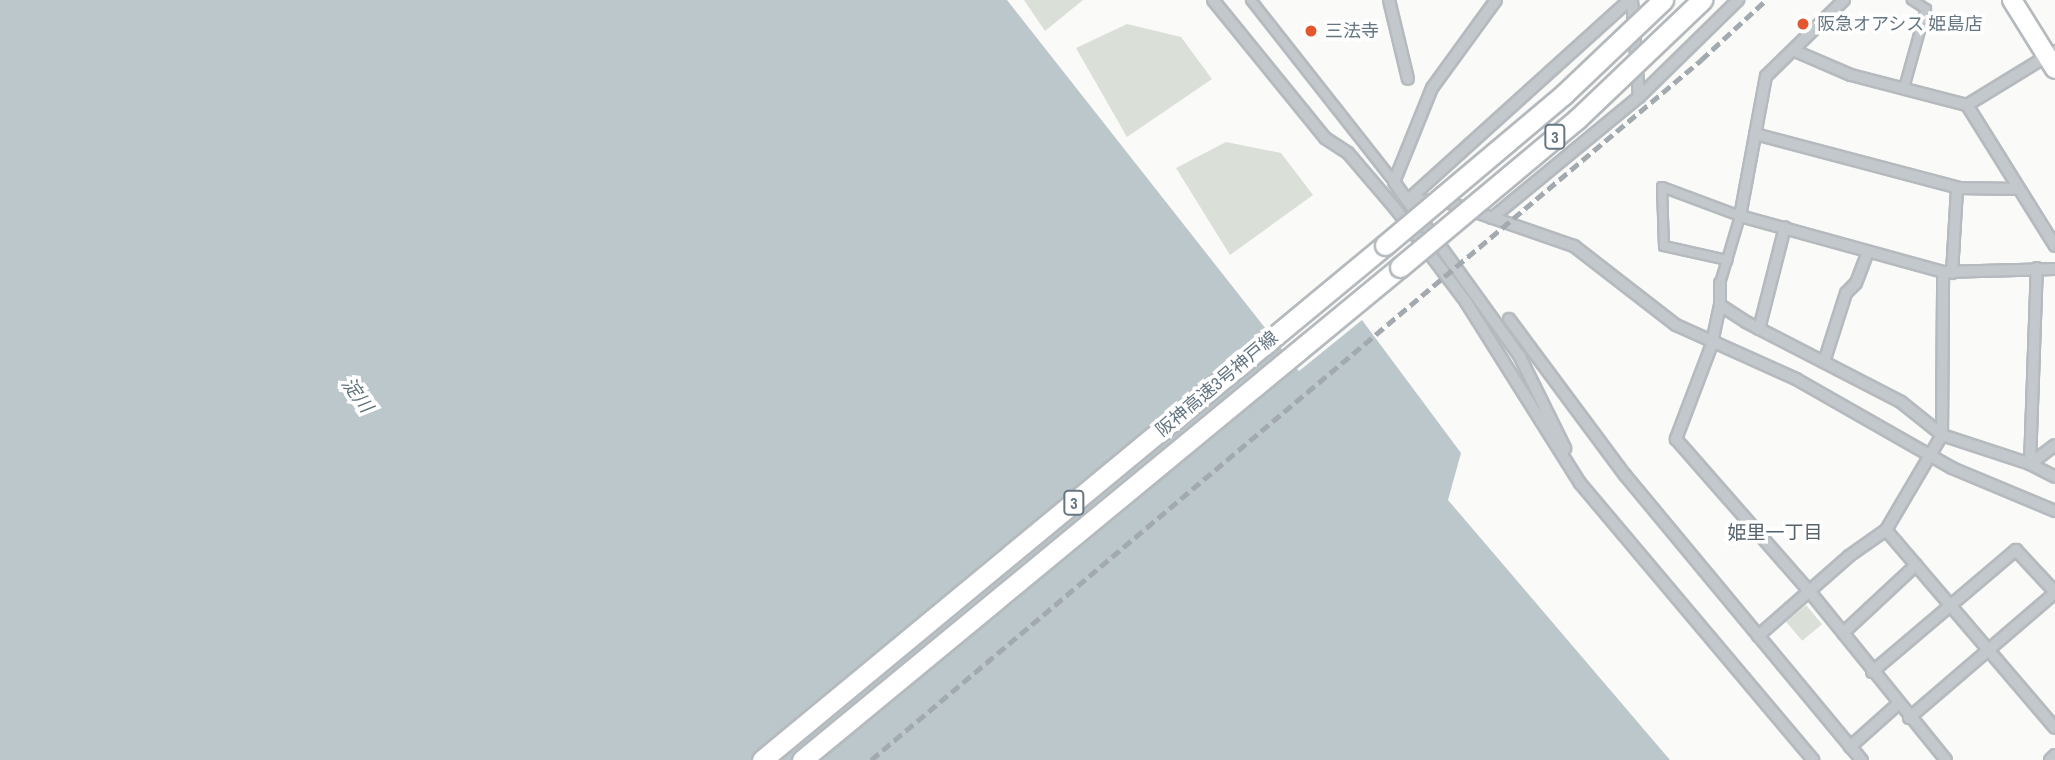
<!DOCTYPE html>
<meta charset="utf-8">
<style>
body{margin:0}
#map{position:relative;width:2055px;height:760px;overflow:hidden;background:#fafaf8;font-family:"Archivo Narrow","Noto Sans JP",sans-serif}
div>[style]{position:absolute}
.green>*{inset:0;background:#dadfd7;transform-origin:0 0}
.water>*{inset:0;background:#bbc7cb}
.roads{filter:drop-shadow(2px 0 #b5babe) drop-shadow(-2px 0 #b5babe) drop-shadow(0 2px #b5babe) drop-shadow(0 -2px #b5babe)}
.pedestrian>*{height:8px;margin:-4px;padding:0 4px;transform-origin:4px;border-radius:4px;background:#c3c8cc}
.minor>*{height:10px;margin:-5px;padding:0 5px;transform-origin:5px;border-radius:5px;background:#c3c8cc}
.primary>*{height:18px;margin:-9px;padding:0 9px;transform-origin:9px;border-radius:9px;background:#fff}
.motorway>*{height:19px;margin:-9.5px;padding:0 9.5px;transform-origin:9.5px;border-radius:9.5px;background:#fff}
.rail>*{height:4.5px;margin-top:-2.25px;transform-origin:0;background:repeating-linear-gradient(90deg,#a2aab0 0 10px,transparent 0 15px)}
.bridges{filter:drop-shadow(2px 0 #b4b9bd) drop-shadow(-2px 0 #b4b9bd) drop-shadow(0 2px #b4b9bd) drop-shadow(0 -2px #b4b9bd)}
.motorway-bridge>*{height:19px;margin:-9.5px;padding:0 9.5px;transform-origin:9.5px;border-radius:9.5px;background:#fff}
.dots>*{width:19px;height:19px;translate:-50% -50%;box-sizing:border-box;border:4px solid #fff;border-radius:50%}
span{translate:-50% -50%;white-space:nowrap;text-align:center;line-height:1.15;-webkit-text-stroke:7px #fff;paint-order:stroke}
.shield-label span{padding:2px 5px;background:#fff;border:2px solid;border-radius:5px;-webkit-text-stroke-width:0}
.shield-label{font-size:16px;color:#657683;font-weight:700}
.poi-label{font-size:18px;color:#657683}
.left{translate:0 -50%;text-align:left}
.street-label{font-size:18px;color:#657683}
.water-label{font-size:19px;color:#60757c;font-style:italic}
.neighbourhood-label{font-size:19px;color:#57646e}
</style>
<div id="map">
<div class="green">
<div style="clip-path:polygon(1024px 0,1083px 0,1045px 31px)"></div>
<div style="clip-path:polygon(1127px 24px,1181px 37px,1212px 79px,1127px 137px,1076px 48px)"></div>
<div style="clip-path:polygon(1226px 142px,1281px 153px,1313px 195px,1230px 255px,1176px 168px)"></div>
<div style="left:1806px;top:605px;width:25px;height:26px;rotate:50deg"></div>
</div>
<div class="water">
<div style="clip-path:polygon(0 0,1007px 0,1299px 371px,1362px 320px,1461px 453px,1448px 500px,1670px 760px,0 760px)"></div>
</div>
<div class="roads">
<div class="pedestrian">
<div style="left:1251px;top:0;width:231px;rotate:51.8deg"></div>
<div style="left:1904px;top:88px;width:82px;rotate:-74.4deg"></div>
<div style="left:1926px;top:9px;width:17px;rotate:-147deg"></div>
<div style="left:1720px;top:283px;width:24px;rotate:-73deg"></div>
<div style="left:1727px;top:260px;width:46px;rotate:-73.5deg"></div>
<div style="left:1740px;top:216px;width:83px;rotate:-159.6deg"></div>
<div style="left:1662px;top:187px;width:59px;rotate:88.1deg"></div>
<div style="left:1664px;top:246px;width:65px;rotate:12.5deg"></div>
</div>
<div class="minor">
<div style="left:1213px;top:0;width:178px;rotate:50.9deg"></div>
<div style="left:1325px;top:138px;width:27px;rotate:33deg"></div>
<div style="left:1348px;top:153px;width:72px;rotate:49.5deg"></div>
<div style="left:1395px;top:208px;width:118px;rotate:52.9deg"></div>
<div style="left:1466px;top:302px;width:214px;rotate:57.8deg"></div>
<div style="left:1580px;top:483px;width:362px;rotate:49.9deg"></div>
<div style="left:1389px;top:0;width:81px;rotate:76.5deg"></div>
<div style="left:1496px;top:0;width:109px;rotate:126deg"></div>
<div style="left:1432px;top:88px;width:101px;rotate:112deg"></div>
<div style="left:1394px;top:182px;width:216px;rotate:54.2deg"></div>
<div style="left:1520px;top:357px;width:102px;rotate:63.7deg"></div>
<div style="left:1632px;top:0;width:97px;rotate:85.9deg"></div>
<div style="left:1844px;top:0;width:109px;rotate:135.7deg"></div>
<div style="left:1766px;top:76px;width:142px;rotate:100.5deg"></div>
<div style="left:1740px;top:216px;width:211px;rotate:15.4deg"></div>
<div style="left:1943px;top:272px;width:112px;rotate:-1.5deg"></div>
<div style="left:1795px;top:51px;width:61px;rotate:23.2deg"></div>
<div style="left:1851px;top:75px;width:120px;rotate:14.5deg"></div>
<div style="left:1967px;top:105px;width:166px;rotate:58deg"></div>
<div style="left:1967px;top:105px;width:103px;rotate:-31.5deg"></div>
<div style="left:1755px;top:134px;width:211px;rotate:14.8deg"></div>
<div style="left:1959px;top:188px;width:58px;rotate:1deg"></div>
<div style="left:1408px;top:200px;width:36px;rotate:2deg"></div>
<div style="left:1444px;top:201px;width:138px;rotate:19.1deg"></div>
<div style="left:1574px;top:246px;width:129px;rotate:37.8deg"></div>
<div style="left:1676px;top:325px;width:132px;rotate:24.2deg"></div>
<div style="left:1796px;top:379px;width:180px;rotate:29.7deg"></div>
<div style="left:1952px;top:468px;width:112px;rotate:22.7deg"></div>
<div style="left:1408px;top:200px;width:298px;rotate:-42.1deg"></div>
<div style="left:1492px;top:218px;width:190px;rotate:-39.5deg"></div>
<div style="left:1639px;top:97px;width:139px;rotate:-44.4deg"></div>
<div style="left:1952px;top:273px;width:85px;rotate:-86.6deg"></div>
<div style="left:1720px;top:283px;width:22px;rotate:90deg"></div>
<div style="left:1720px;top:305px;width:31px;rotate:33deg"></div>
<div style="left:1746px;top:322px;width:174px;rotate:27.3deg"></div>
<div style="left:1901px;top:402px;width:53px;rotate:38.8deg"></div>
<div style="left:1942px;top:435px;width:93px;rotate:18.2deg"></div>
<div style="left:2030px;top:464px;width:28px;rotate:27deg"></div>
<div style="left:1720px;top:305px;width:40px;rotate:102deg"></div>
<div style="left:1712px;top:344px;width:102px;rotate:110.8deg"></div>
<div style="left:1676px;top:439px;width:203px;rotate:48.8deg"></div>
<div style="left:1810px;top:592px;width:216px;rotate:51deg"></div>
<div style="left:1509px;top:319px;width:194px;rotate:53.4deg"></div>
<div style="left:1625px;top:475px;width:371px;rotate:50.3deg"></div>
<div style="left:1759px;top:329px;width:105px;rotate:-75.7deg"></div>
<div style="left:1824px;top:362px;width:72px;rotate:-72.3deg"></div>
<div style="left:1846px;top:293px;width:14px;rotate:-45deg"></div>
<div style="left:1856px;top:283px;width:31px;rotate:-69deg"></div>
<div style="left:2030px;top:464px;width:196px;rotate:-88deg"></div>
<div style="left:2030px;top:464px;width:31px;rotate:-37deg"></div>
<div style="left:1886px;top:530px;width:260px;rotate:49.5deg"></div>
<div style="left:1843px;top:633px;width:100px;rotate:-43deg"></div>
<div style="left:1758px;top:636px;width:121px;rotate:-41.3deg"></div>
<div style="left:1849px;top:556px;width:45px;rotate:-35.1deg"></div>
<div style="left:1886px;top:530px;width:110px;rotate:-59.5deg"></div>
<div style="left:1942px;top:435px;width:163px;rotate:-89.6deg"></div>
<div style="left:1872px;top:672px;width:189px;rotate:-40.3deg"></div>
<div style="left:2016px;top:550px;width:57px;rotate:47.1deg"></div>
<div style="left:1909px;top:718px;width:192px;rotate:-40.6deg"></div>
<div style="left:1850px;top:747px;width:64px;rotate:-41.9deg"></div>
<div style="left:2050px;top:760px;width:7px;rotate:-45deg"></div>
</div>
<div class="primary">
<div style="left:2012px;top:0;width:81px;rotate:58.1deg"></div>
</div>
<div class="motorway">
<div style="left:762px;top:760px;width:808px;rotate:-39.58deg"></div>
<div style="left:802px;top:760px;width:775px;rotate:-39.5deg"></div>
</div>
</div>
<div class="rail">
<div style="left:871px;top:760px;width:1086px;rotate:-40.14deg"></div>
<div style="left:1701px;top:60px;width:88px;rotate:-42.7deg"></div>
</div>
<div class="bridges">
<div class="motorway-bridge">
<div style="left:1385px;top:245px;width:233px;rotate:-40.1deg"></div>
<div style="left:1563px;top:95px;width:138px;rotate:-43.5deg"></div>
<div style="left:1400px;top:267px;width:231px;rotate:-39.9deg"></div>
<div style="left:1577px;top:119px;width:173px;rotate:-43.6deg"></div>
</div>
</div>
<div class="dots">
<div style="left:1803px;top:24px;background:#e4572e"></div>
<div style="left:1311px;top:31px;background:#e4572e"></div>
</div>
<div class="shield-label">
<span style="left:1555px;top:137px">3</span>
<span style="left:1074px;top:503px">3</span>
</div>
<div class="poi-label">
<span class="left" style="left:1817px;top:24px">阪急オアシス 姫島店</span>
<span class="left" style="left:1325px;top:31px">三法寺</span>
</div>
<div class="street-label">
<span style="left:1217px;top:384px;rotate:-40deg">阪神高速3号神戸線</span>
</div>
<div class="water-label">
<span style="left:357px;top:395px;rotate:54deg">淀川</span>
</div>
<div class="neighbourhood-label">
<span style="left:1775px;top:533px">姫里一丁目</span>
</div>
</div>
